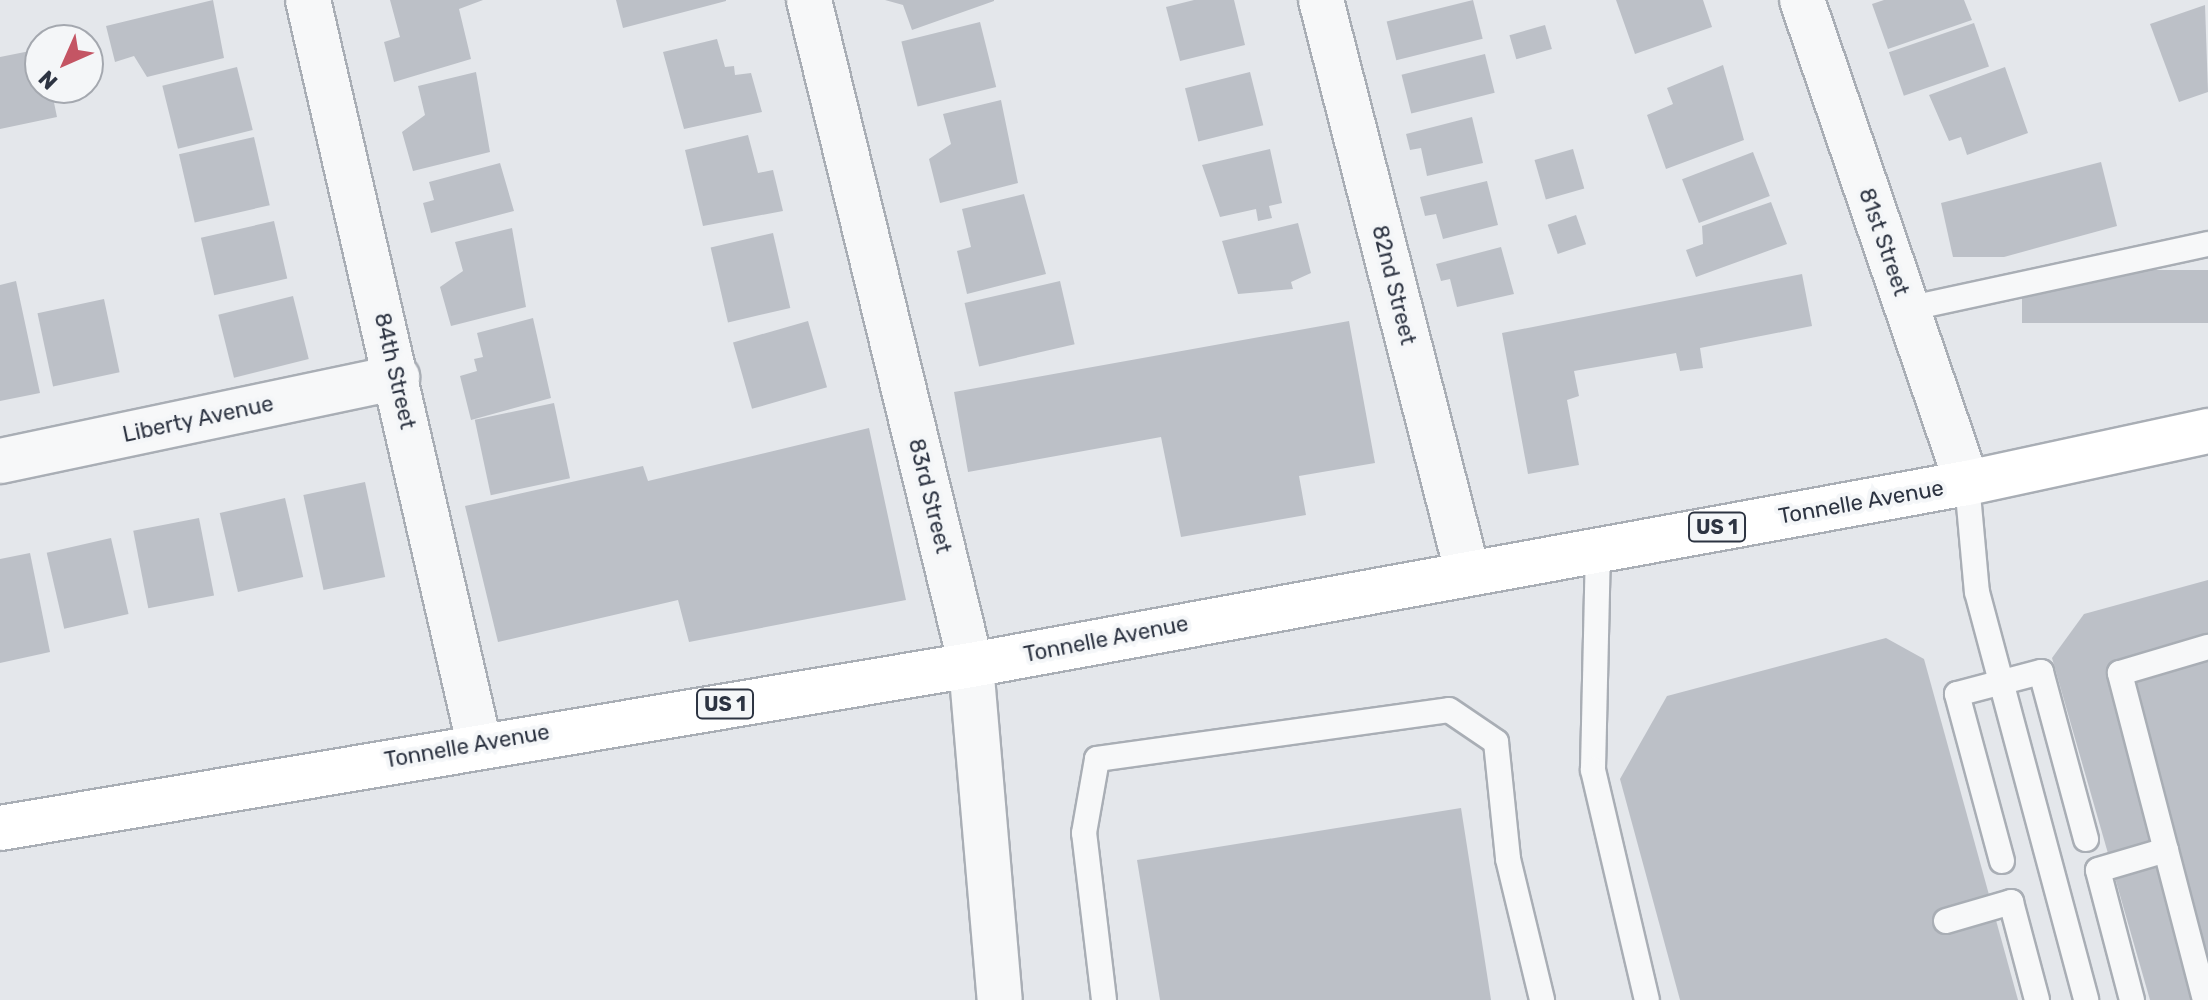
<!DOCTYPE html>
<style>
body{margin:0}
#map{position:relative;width:2208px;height:1000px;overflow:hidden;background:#e4e7eb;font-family:Rubik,sans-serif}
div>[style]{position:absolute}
.building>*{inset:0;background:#bcc0c7;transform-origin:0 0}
.roads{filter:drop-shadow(2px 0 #a9aeb5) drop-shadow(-2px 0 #a9aeb5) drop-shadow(0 2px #a9aeb5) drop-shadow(0 -2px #a9aeb5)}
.service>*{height:24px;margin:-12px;padding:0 12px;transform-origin:12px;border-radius:12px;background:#f7f8f9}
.minor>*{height:44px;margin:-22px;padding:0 22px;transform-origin:22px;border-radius:22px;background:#f7f8f9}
.tertiary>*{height:44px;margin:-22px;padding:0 22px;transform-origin:22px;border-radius:22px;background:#f7f8f9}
.primary>*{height:44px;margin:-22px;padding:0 22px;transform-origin:22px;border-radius:22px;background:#fff}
span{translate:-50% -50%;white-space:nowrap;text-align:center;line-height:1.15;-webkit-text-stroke:8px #f4f6f8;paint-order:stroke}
.shield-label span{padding:2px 6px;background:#f4f6f8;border:2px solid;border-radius:6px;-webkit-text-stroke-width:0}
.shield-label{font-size:20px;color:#2d3442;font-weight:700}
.street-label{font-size:22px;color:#2d3442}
.north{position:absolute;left:24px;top:24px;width:80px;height:80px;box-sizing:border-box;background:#f4f6f8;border:2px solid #a4a8af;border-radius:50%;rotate:225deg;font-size:22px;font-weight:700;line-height:32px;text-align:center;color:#2d3442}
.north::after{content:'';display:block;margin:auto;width:28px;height:36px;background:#c45564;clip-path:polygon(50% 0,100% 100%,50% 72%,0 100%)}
</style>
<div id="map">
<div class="building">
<div style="clip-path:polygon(213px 0,224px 58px,147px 77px,134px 56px,115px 62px,106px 26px)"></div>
<div style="clip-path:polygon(390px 0,483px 0,459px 9px,471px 59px,394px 82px,384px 42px,400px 37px)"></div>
<div style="clip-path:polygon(616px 0,726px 0,726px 1px,623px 28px)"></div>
<div style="clip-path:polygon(885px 0,994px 0,994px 1px,912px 30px,903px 5px)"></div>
<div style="clip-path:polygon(1194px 0,1234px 0,1245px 45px,1180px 61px,1166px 7px)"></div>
<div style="left:1473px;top:0;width:40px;height:89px;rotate:76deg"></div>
<div style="clip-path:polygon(1616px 0,1703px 0,1712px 27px,1635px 54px)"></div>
<div style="clip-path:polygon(1884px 0,1964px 0,1972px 20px,1888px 49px,1872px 4px)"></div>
<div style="clip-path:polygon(2205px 5px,2208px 92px,2179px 102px,2150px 24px)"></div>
<div style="left:980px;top:22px;width:67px;height:81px;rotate:76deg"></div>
<div style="left:1974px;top:23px;width:46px;height:90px;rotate:71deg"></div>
<div style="left:1545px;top:25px;width:25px;height:37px;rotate:74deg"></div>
<div style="clip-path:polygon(717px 39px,725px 67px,734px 66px,735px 75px,751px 73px,762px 112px,684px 129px,663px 52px)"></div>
<div style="clip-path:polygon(40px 49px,40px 88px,51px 88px,57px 117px,0 129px,0 57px)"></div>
<div style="left:1485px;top:54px;width:40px;height:86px;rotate:76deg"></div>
<div style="clip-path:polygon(1723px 65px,1744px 140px,1666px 169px,1647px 115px,1673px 104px,1667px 88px)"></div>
<div style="left:237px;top:67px;width:65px;height:77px;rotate:76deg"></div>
<div style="clip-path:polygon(2005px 67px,2028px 133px,1967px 155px,1961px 137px,1949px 141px,1929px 95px)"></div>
<div style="clip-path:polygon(476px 72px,490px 152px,413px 171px,402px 132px,425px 115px,418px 86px)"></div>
<div style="left:1250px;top:72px;width:55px;height:67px;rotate:76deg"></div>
<div style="clip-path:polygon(1001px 100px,1018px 183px,940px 203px,929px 159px,951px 144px,943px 114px)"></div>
<div style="clip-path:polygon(1472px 117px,1483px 163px,1427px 176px,1421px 148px,1410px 150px,1406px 134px)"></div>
<div style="clip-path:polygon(748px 135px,758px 173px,773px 170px,783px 211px,703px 226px,685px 150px)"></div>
<div style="left:254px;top:137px;width:70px;height:77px;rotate:77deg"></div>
<div style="clip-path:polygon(1270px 149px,1282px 203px,1269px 206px,1272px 218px,1258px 221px,1256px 209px,1220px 217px,1202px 165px)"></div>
<div style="left:1573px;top:149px;width:41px;height:40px;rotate:74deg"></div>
<div style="left:1753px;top:152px;width:47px;height:76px;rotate:69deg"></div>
<div style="clip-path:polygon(2101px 162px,2117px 226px,2004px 257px,1953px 257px,1941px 203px)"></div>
<div style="clip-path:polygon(500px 163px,514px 211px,431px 233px,423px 203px,434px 200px,429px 182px)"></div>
<div style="clip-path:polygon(1487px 181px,1498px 225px,1443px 239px,1436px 214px,1425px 216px,1420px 197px)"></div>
<div style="clip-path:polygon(1024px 194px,1046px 274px,967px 294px,957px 251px,971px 247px,962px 209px)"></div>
<div style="clip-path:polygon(1771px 202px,1787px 244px,1696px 277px,1686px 250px,1703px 244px,1702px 226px)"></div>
<div style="left:1576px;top:215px;width:31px;height:30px;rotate:71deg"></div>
<div style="left:274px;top:221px;width:59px;height:75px;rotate:77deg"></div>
<div style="clip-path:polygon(1298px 223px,1311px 273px,1291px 282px,1293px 289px,1238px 294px,1222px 241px)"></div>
<div style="clip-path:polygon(512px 228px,526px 307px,451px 326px,440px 287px,463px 271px,455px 242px)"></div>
<div style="left:773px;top:233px;width:77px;height:64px;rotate:77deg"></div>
<div style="clip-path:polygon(1501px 247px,1514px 294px,1457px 307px,1450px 279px,1441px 281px,1436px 264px)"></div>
<div style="left:2208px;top:270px;width:53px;height:186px;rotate:90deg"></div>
<div style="clip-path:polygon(1802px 274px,1812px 326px,1700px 348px,1703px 368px,1680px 371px,1676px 353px,1574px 371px,1579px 396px,1567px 400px,1579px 465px,1528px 474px,1502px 333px)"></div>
<div style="clip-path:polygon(16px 281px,40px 393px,0 401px,0 285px)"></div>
<div style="left:1060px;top:281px;width:65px;height:98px;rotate:77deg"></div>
<div style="left:293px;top:296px;width:65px;height:77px;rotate:76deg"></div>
<div style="left:104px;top:299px;width:75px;height:68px;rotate:78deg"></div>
<div style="clip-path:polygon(533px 318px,551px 398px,471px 420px,460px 376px,477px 371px,474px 359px,483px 357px,477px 333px)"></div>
<div style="left:808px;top:321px;width:69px;height:78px;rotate:74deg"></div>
<div style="clip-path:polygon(1349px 321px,1375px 463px,1299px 476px,1306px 515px,1181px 537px,1161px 437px,968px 472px,954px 392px)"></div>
<div style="left:554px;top:403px;width:77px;height:81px;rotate:78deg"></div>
<div style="clip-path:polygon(869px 428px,906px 600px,689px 642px,678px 600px,498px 642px,465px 506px,643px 466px,648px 481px)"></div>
<div style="left:365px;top:482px;width:97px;height:63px;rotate:78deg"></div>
<div style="left:285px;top:498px;width:81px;height:67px;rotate:77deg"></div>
<div style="left:199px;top:518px;width:79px;height:67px;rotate:79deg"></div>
<div style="left:111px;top:538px;width:78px;height:66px;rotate:77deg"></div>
<div style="clip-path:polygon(30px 553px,50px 652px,0 663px,0 559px)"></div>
<div style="clip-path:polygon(2208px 580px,2208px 1000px,2150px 1000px,2052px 658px,2084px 614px)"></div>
<div style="clip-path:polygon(1886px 638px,1924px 659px,2018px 1000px,1680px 1000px,1620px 779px,1667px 696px)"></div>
<div style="clip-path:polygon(1461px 808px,1491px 1000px,1160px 1000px,1137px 860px)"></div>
</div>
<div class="roads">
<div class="service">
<div style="left:1907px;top:309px;width:308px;rotate:-12.2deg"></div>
<div style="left:1967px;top:483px;width:109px;rotate:84.8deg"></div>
<div style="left:1977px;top:592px;width:422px;rotate:75deg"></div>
<div style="left:1598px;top:548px;width:222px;rotate:91.3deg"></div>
<div style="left:1593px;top:770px;width:236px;rotate:76.8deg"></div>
<div style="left:2002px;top:861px;width:173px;rotate:-105.1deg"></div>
<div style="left:1957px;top:694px;width:87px;rotate:-14.7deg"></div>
<div style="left:2041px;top:672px;width:173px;rotate:74.9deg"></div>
<div style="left:1946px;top:921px;width:68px;rotate:-16.3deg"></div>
<div style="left:2011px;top:902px;width:101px;rotate:75.1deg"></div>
<div style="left:1104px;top:1000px;width:168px;rotate:-96.8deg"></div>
<div style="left:1084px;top:833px;width:75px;rotate:-80deg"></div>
<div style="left:1097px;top:759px;width:355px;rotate:-7.9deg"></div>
<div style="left:1449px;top:710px;width:57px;rotate:34.2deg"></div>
<div style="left:1496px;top:742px;width:118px;rotate:84.1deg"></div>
<div style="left:1508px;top:859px;width:145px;rotate:76.4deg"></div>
<div style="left:2132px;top:1000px;width:134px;rotate:-104.7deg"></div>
<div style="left:2098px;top:870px;width:71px;rotate:-16.4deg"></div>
<div style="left:2205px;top:1000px;width:338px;rotate:-104.6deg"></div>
<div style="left:2120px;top:673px;width:92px;rotate:-16.5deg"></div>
</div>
<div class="minor">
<div style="left:308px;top:0;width:762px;rotate:77.04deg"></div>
<div style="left:809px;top:0;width:684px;rotate:76.31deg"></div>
<div style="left:1321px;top:0;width:589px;rotate:75.66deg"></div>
<div style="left:1802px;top:0;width:510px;rotate:71.14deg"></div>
<div style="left:0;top:461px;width:406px;rotate:-11.9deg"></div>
</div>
<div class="tertiary">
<div style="left:971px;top:665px;width:336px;rotate:85.1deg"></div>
</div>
<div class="primary">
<div style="left:0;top:828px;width:985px;rotate:-9.53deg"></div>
<div style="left:971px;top:665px;width:1012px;rotate:-10.36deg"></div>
<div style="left:1967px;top:483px;width:247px;rotate:-12.2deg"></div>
</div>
</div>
<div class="shield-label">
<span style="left:1717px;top:527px">US 1</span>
<span style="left:725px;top:704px">US 1</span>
</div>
<div class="street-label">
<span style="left:1884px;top:242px;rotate:71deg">81st Street</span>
<span style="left:1394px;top:285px;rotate:76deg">82nd Street</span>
<span style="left:395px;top:371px;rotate:77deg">84th Street</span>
<span style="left:198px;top:419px;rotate:-12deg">Liberty Avenue</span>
<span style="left:930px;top:496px;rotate:76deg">83rd Street</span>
<span style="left:1861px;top:502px;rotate:-10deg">Tonnelle Avenue</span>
<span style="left:1106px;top:639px;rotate:-11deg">Tonnelle Avenue</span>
<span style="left:467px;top:746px;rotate:-10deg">Tonnelle Avenue</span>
</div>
<div class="north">N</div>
</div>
